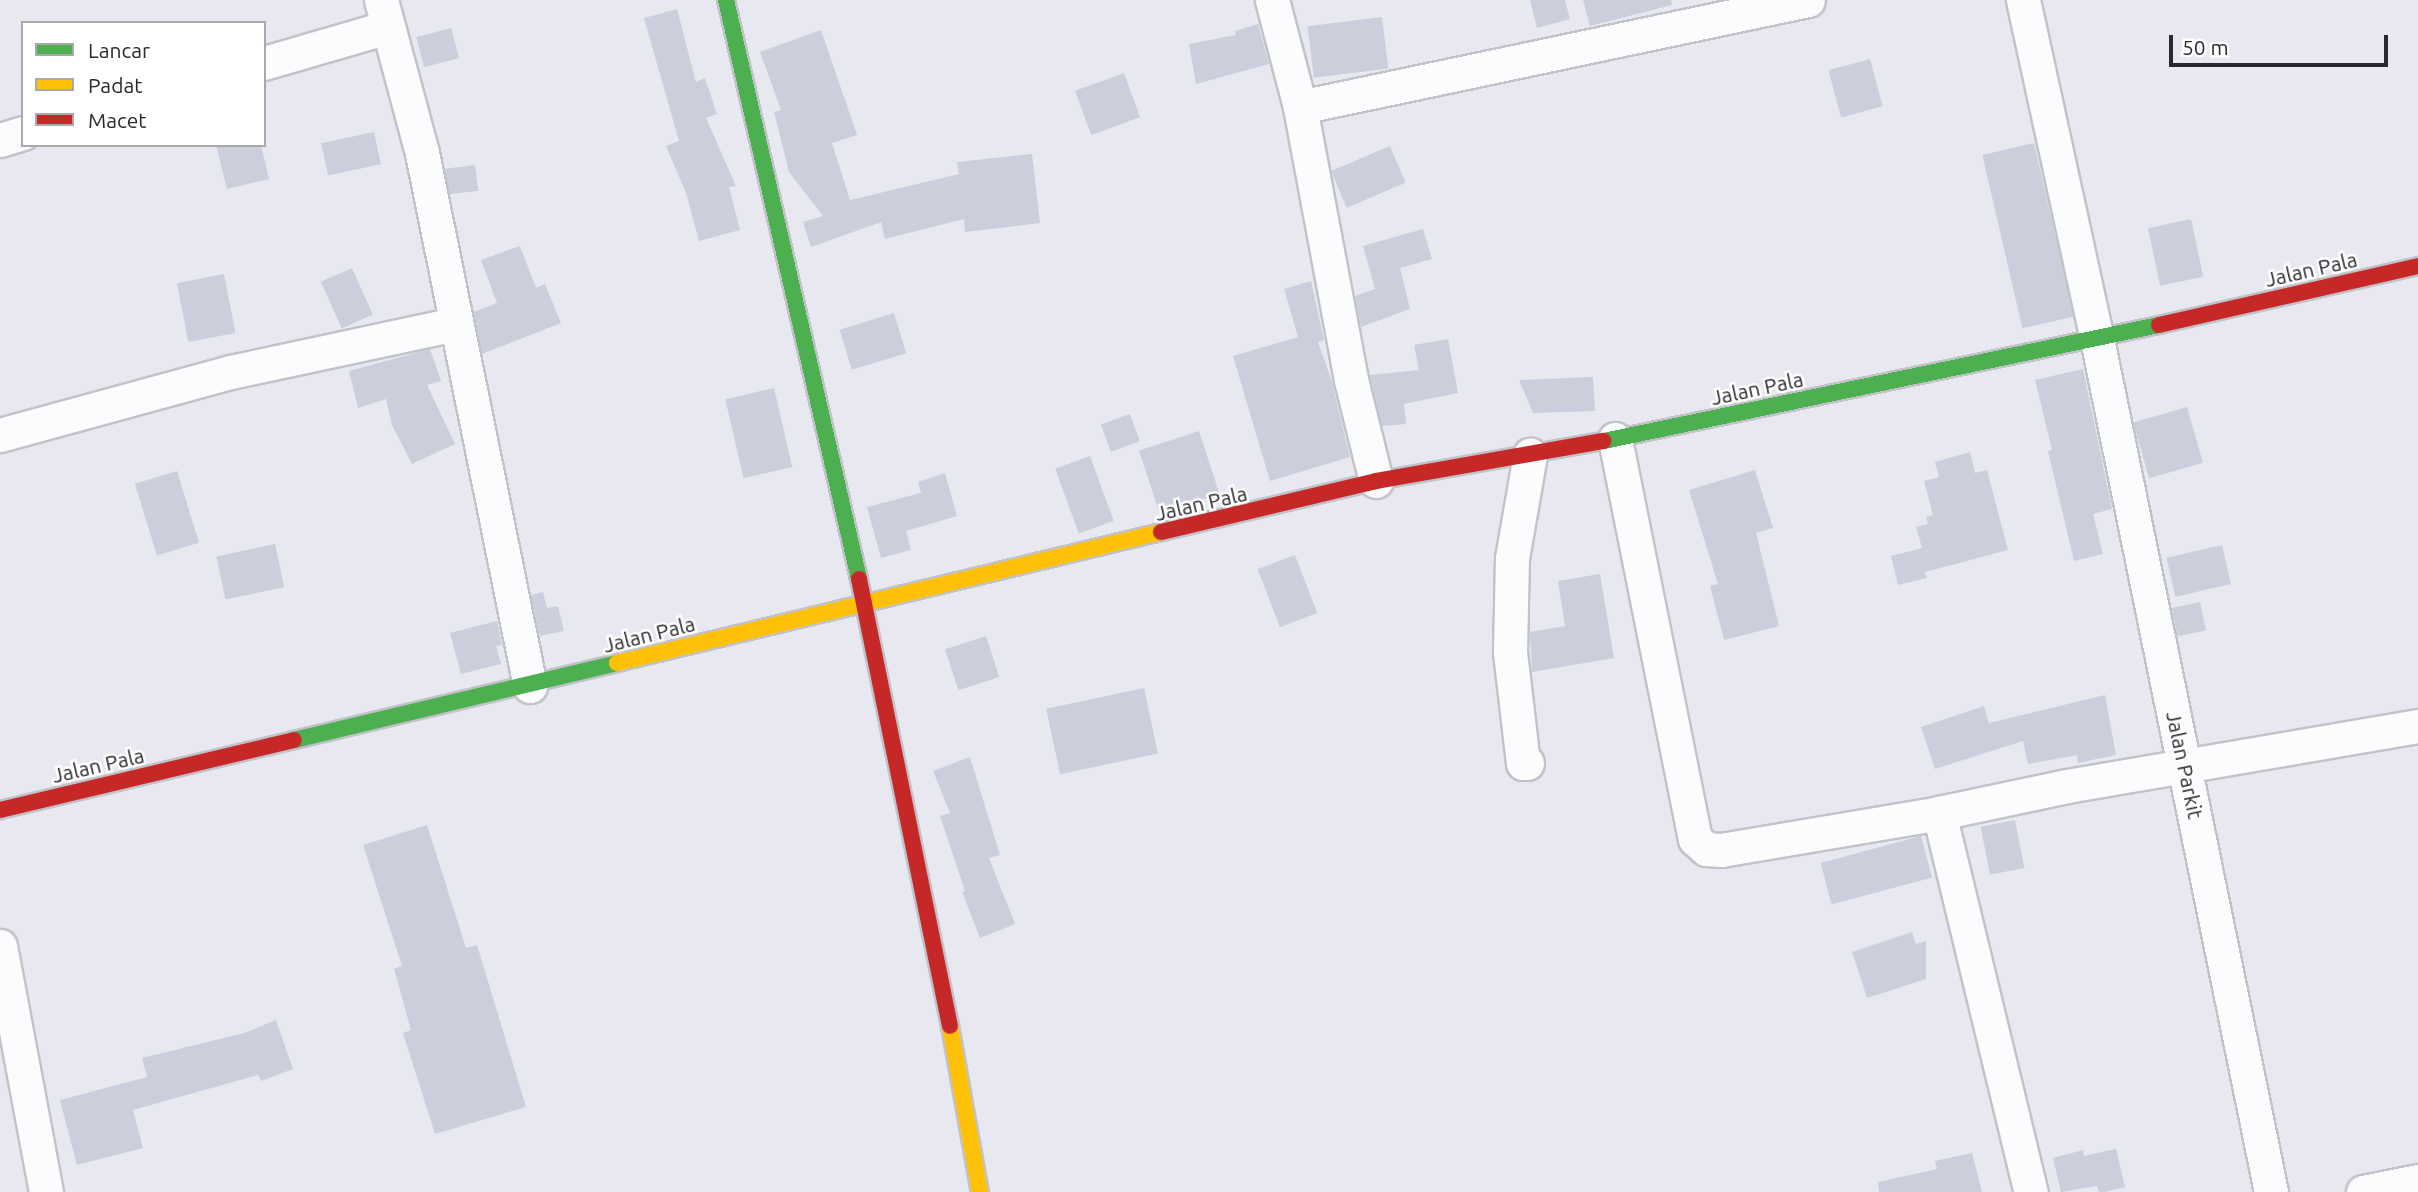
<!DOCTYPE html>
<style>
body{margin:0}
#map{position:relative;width:2418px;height:1192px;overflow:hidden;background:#e7e8f0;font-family:Ubuntu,sans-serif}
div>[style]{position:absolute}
.building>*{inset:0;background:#cdcedb;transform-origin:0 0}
.roads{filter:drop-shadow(2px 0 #c2c3c9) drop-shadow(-2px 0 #c2c3c9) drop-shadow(0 2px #c2c3c9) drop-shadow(0 -2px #c2c3c9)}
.street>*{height:33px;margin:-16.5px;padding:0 16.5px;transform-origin:16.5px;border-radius:16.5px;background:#fbfcfd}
.fast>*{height:16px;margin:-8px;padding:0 8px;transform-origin:8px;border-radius:8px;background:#4caf50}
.slow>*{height:16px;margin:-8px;padding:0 8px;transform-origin:8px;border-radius:8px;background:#ffc107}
.jam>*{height:16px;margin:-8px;padding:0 8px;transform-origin:8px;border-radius:8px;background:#c62828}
span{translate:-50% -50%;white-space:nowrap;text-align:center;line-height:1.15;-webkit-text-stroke:5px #fff;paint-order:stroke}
.street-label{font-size:21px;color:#28292e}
.legend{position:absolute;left:21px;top:21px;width:245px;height:126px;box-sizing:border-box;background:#fff;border:2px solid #a9a9ab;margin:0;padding:9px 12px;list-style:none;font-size:21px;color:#28292e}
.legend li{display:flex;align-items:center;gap:14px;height:35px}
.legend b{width:35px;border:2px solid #a9a9ab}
.scale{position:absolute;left:2169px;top:35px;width:219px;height:32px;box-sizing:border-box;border:4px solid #28292e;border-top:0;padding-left:9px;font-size:21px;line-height:24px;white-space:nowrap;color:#28292e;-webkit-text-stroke:5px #fff;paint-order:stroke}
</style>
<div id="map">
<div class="building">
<div style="clip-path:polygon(1530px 0,1565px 0,1570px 19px,1537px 28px)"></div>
<div style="clip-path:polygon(1583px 0,1671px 0,1672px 5px,1590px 26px)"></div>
<div style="clip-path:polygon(677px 9px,696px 82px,705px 78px,717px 114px,706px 118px,736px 186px,729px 187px,740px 230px,699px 241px,686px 193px,666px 146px,679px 141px,644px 18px)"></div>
<div style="left:1382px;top:17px;width:52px;height:75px;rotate:83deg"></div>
<div style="clip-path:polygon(1258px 24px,1269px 64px,1196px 84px,1189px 44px,1236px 35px,1235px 31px)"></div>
<div style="left:451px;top:28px;width:31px;height:36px;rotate:75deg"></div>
<div style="clip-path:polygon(821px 30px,857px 135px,832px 143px,850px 200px,959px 174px,957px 162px,1032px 154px,1040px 223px,965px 232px,964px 219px,885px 239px,881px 222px,811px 247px,803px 222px,823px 216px,789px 172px,774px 112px,781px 110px,760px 52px)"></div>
<div style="left:1870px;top:59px;width:49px;height:43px;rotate:75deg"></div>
<div style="left:1124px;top:73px;width:47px;height:52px;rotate:70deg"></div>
<div style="left:374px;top:132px;width:33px;height:54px;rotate:78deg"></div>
<div style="left:2034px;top:143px;width:178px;height:53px;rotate:77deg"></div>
<div style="clip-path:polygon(216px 145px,261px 145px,269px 179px,227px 189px)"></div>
<div style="left:1390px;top:146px;width:40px;height:64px;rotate:67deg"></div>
<div style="left:475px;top:165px;width:26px;height:30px;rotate:83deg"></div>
<div style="left:2191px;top:219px;width:59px;height:44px;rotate:78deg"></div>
<div style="clip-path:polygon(1423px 229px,1432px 259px,1400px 268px,1410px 309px,1361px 327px,1355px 296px,1375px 289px,1363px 246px)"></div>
<div style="clip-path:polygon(520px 246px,536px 288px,545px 284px,561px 323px,482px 354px,474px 312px,497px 303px,481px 260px)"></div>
<div style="left:352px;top:268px;width:51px;height:34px;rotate:66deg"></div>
<div style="left:224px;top:274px;width:60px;height:48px;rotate:79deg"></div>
<div style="clip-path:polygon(1311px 281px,1324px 340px,1318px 342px,1331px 379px,1350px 457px,1270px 481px,1233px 356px,1298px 337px,1284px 289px)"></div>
<div style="left:894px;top:313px;width:42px;height:57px;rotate:73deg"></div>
<div style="clip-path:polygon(1448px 339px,1458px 393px,1404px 404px,1406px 424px,1382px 426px,1370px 375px,1419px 370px,1414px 345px)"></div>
<div style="clip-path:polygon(430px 349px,441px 381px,427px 385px,455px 444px,412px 464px,392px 425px,386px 399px,358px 408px,349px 371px)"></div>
<div style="clip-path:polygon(2083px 369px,2112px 509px,2093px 514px,2103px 554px,2074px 561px,2048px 451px,2052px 450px,2035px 380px)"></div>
<div style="clip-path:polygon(1593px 377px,1595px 411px,1533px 413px,1519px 380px)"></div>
<div style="left:774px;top:388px;width:81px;height:50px;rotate:77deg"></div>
<div style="left:2187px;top:407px;width:58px;height:56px;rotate:74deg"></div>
<div style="left:1130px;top:414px;width:29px;height:31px;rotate:70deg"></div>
<div style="left:1199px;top:431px;width:66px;height:63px;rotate:72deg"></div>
<div style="clip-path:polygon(1970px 452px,1975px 473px,1987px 470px,2008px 550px,1925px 572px,1927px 578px,1898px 585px,1891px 556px,1922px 548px,1916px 527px,1928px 524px,1926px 517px,1933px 515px,1924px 481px,1939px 477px,1935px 462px)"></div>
<div style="left:1090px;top:456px;width:69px;height:37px;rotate:70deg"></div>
<div style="clip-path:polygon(1755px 470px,1773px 528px,1756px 533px,1779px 626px,1724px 640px,1710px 586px,1718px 584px,1689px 490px)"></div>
<div style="left:177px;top:471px;width:75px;height:44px;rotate:73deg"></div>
<div style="clip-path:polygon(945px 473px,957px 516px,906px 531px,911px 550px,881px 558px,867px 507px,921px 493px,918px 482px)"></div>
<div style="left:275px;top:544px;width:44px;height:60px;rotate:78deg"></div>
<div style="left:2222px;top:545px;width:40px;height:57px;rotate:77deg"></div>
<div style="left:1295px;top:555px;width:62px;height:40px;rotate:69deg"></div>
<div style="clip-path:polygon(1600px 574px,1614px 658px,1532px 672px,1530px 632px,1565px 626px,1558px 581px)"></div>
<div style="clip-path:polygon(543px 592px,547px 608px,558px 606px,564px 631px,540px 636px,531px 595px)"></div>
<div style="left:2200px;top:602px;width:29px;height:29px;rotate:78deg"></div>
<div style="clip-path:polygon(497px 621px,502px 645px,496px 646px,501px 664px,461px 674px,450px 633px)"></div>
<div style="left:986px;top:636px;width:43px;height:43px;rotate:72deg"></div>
<div style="left:1144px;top:688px;width:67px;height:100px;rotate:78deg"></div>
<div style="clip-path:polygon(2105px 695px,2116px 755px,2078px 763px,2077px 755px,2028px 764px,2023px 741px,1935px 769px,1921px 727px,1984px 706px,1989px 723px)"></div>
<div style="clip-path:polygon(970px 757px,1000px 855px,989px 858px,1015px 924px,980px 938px,962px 892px,965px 891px,940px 816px,950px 813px,933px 771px)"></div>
<div style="left:2015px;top:820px;width:49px;height:35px;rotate:79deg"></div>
<div style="clip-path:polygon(427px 825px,466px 948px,477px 945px,526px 1107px,435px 1134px,403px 1033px,411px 1030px,394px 969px,402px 966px,363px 845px)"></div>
<div style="left:1921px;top:836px;width:43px;height:104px;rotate:75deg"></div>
<div style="clip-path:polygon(1912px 932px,1916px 944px,1926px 941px,1926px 979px,1867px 998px,1852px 952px)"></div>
<div style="clip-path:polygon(276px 1020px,293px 1069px,261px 1081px,258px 1075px,133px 1110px,143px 1148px,77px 1165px,60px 1100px,147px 1077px,142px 1058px,244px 1033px)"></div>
<div style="clip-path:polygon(2116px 1149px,2125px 1187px,2105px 1192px,2099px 1192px,2097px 1186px,2061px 1192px,2053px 1158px,2083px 1150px,2084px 1156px)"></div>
<div style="clip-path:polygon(1972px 1153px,1982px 1192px,1879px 1192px,1878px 1182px,1937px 1169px,1935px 1161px)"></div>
</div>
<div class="roads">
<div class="street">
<div style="left:381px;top:0;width:158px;rotate:75deg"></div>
<div style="left:422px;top:153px;width:544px;rotate:78.55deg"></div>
<div style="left:1272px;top:0;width:111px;rotate:75.3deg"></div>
<div style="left:1300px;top:107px;width:278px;rotate:79.4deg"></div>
<div style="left:1351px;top:380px;width:104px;rotate:76.1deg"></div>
<div style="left:2023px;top:0;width:347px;rotate:77.7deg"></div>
<div style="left:2097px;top:339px;width:871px;rotate:78.47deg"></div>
<div style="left:264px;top:63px;width:129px;rotate:-16.2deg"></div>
<div style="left:1300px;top:107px;width:519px;rotate:-11.89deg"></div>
<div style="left:0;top:140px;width:24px;rotate:-17deg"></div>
<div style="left:0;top:435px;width:239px;rotate:-15.3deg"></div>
<div style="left:231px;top:372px;width:228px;rotate:-12.1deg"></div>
<div style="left:1615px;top:439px;width:408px;rotate:78.7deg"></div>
<div style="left:1695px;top:839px;width:15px;rotate:42deg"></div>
<div style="left:1706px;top:849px;width:15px;rotate:4deg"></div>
<div style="left:1721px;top:850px;width:221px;rotate:-9.6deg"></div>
<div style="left:1939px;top:813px;width:131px;rotate:-11.9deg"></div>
<div style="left:2067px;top:786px;width:356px;rotate:-9.7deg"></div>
<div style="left:1527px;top:763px;width:4px;rotate:180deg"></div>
<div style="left:1523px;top:763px;width:112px;rotate:-96.7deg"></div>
<div style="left:1510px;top:652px;width:94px;rotate:-88.8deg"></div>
<div style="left:1512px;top:558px;width:105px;rotate:-80.1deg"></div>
<div style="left:1939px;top:813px;width:390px;rotate:76.4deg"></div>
<div style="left:0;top:946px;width:250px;rotate:79.4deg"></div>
<div style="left:2363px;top:1192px;width:56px;rotate:-11.3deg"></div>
</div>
<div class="fast">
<div style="left:726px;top:0;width:594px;rotate:77.06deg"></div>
<div style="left:1604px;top:441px;width:567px;rotate:-11.81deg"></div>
<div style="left:294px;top:740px;width:332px;rotate:-13.4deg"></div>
</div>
<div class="slow">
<div style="left:617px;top:663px;width:560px;rotate:-13.54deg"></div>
<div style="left:950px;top:1026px;width:169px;rotate:79.8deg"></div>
</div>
<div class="jam">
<div style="left:2159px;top:325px;width:266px;rotate:-12.8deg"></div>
<div style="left:1161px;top:532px;width:221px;rotate:-13.3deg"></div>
<div style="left:1376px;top:481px;width:231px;rotate:-10deg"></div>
<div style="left:859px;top:579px;width:456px;rotate:78.5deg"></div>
<div style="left:0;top:810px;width:302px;rotate:-13.4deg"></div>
</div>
</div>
<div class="street-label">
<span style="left:2311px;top:269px;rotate:-13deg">Jalan Pala</span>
<span style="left:1757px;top:388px;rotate:-12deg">Jalan Pala</span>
<span style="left:1201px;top:503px;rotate:-13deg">Jalan Pala</span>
<span style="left:649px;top:634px;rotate:-14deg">Jalan Pala</span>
<span style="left:98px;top:765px;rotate:-13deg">Jalan Pala</span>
<span style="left:2185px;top:765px;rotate:78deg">Jalan Parkit</span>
</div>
<ul class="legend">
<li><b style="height:9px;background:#4caf50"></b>Lancar</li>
<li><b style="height:9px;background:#ffc107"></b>Padat</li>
<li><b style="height:9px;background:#c62828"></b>Macet</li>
</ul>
<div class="scale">50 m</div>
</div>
